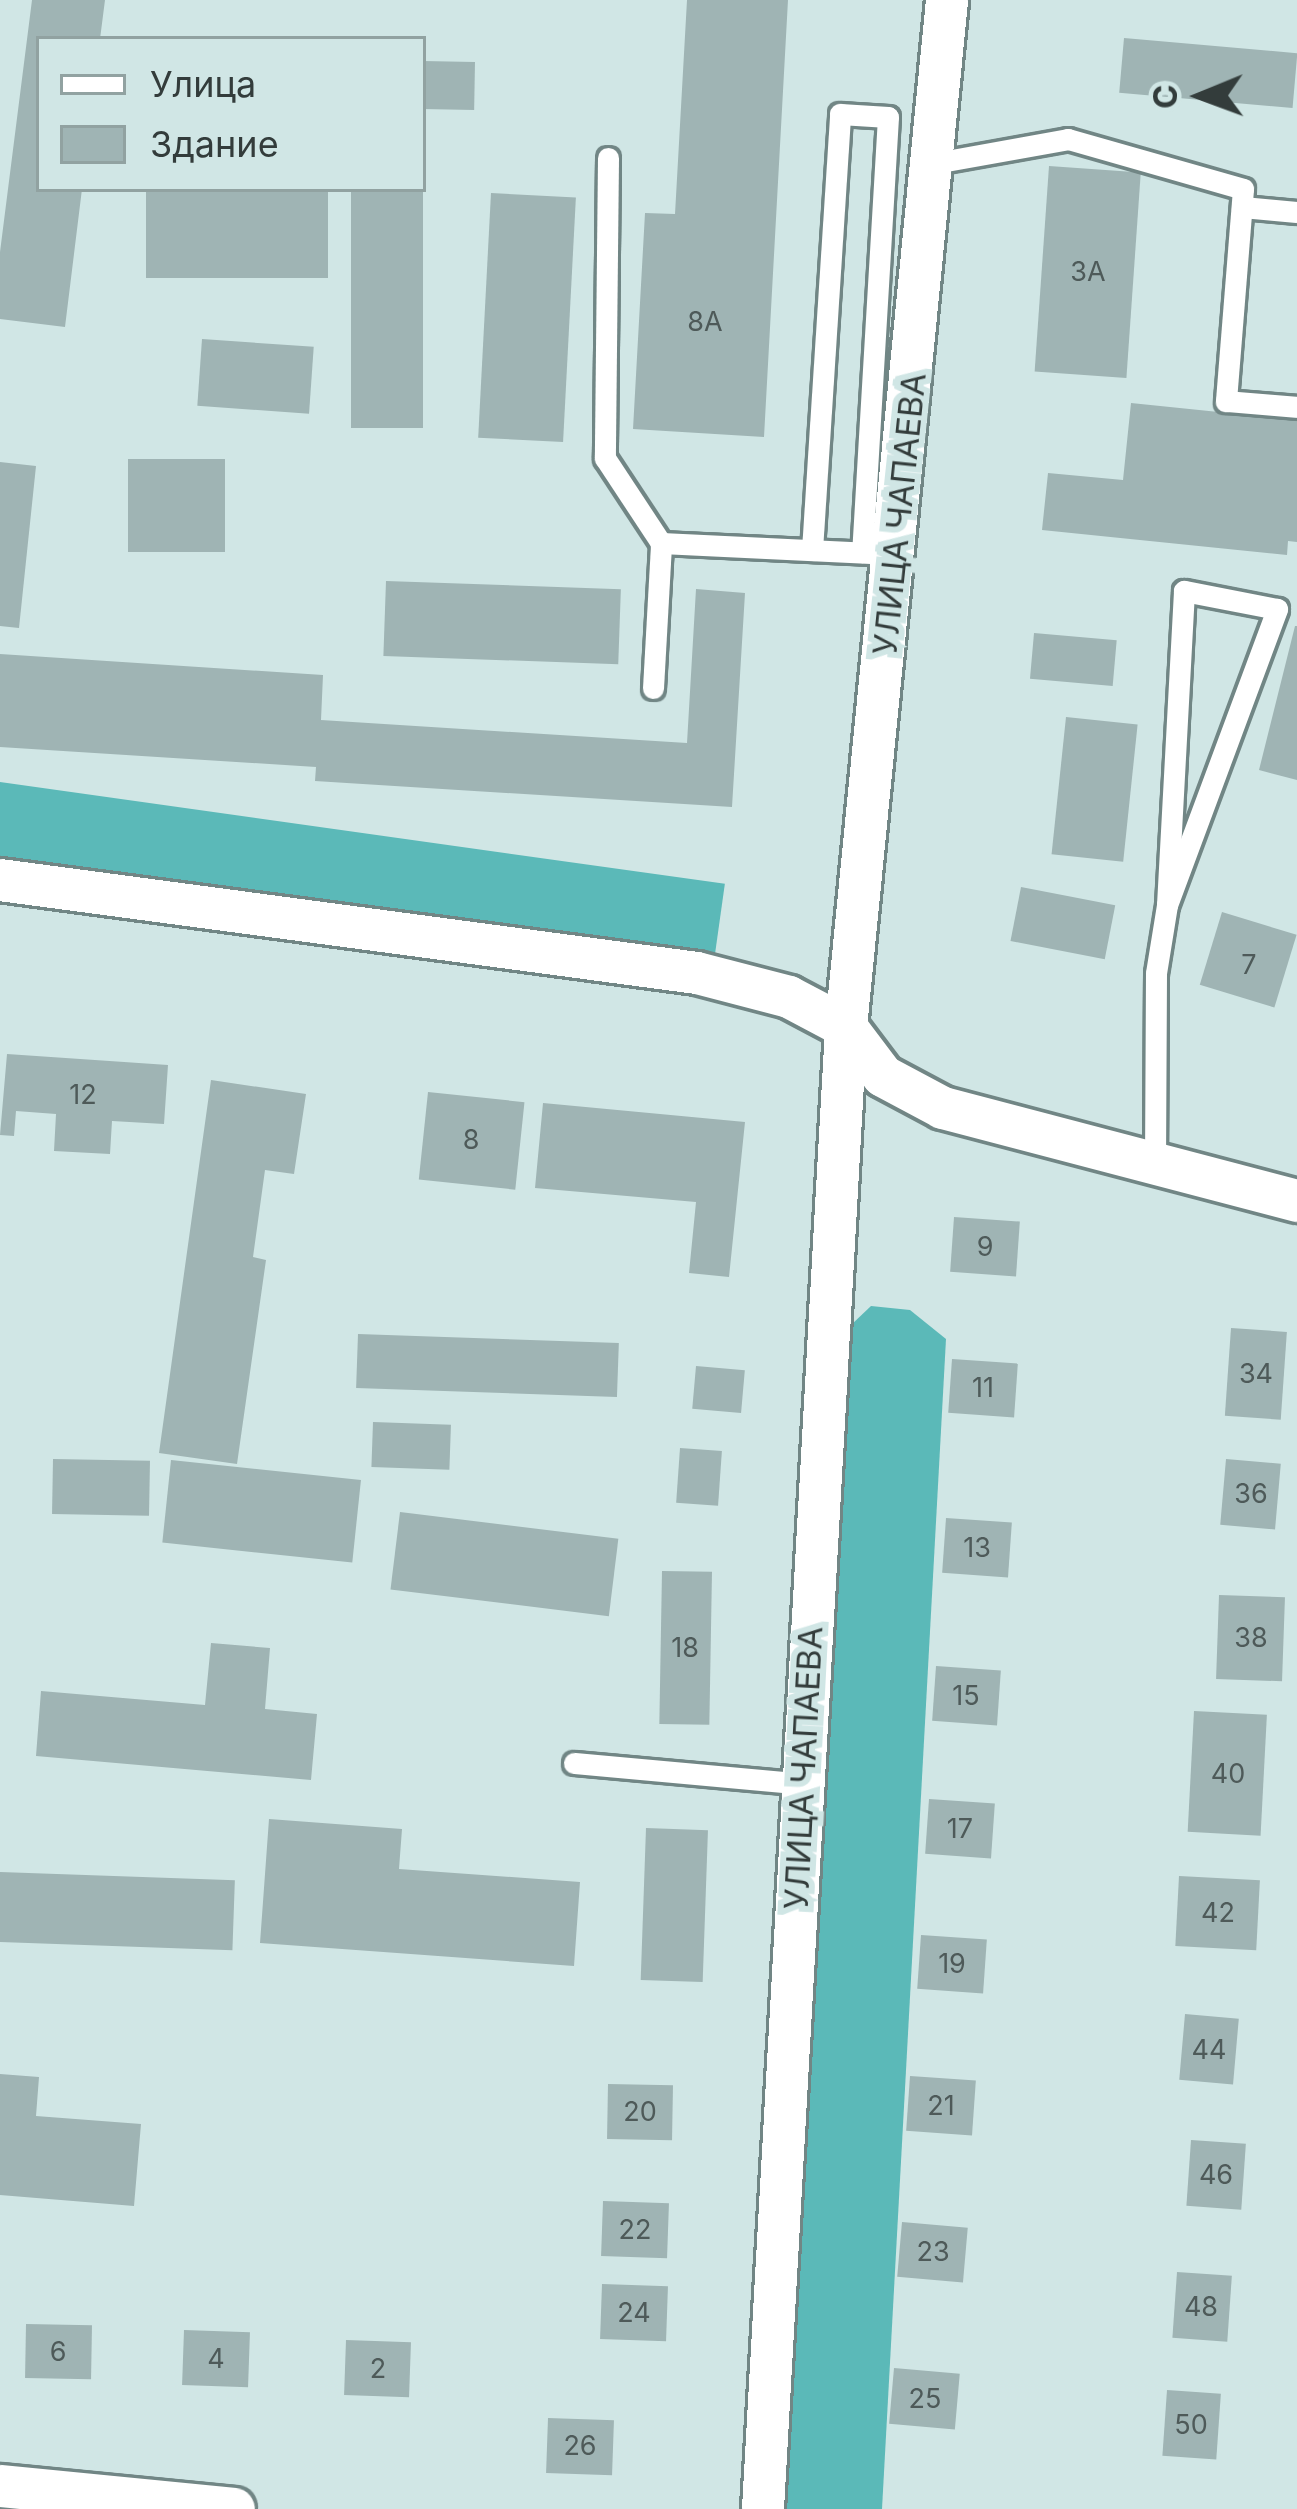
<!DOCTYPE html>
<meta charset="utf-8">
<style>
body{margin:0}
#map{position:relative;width:1297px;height:2509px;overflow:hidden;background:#d0e6e5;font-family:Inter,sans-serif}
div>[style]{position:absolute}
.forest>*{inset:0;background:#5bb9b8;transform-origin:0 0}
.building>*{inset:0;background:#9fb4b4;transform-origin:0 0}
.roads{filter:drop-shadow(3px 0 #718685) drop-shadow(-3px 0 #718685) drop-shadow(0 3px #718685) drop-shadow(0 -3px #718685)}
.lane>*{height:21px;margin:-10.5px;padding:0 10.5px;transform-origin:10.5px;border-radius:10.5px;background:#fff}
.street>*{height:42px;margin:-21px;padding:0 21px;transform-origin:21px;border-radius:21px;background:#fff}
span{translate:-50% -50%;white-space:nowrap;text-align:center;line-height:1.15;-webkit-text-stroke:12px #d0e6e5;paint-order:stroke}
.number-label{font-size:27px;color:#4e5a59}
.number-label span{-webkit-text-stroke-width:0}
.street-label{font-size:33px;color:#333c3b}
.legend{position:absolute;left:36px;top:36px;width:390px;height:156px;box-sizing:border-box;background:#d0e6e5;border:3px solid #91a2a1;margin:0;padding:15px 21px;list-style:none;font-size:36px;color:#333c3b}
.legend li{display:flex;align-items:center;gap:24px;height:60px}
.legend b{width:60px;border:3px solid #91a2a1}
.north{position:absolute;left:1141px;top:36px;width:120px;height:120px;-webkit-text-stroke:9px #d0e6e5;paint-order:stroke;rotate:269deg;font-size:33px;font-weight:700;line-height:48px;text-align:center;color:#333c3b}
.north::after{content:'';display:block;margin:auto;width:42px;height:54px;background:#333c3b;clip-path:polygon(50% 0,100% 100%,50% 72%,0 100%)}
</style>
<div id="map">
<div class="forest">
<div style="left:0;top:782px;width:732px;height:79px;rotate:8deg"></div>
<div style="clip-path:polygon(871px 1306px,910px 1310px,946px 1339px,882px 2509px,753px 2509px,809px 1365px)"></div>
</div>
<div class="building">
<div style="clip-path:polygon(32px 0,105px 0,100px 39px,39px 39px,39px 189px,82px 189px,65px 327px,0 319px,0 252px)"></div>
<div style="clip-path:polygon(687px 0,788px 0,764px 437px,633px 429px,645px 213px,675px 214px)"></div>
<div style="left:1124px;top:38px;width:174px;height:55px;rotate:5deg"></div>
<div style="left:423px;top:61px;width:52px;height:48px;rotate:1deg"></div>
<div style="left:1049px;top:166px;width:92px;height:206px;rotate:4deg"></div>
<div style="left:146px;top:189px;width:182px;height:89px"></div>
<div style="left:351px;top:189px;width:72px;height:239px"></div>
<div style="left:491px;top:193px;width:85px;height:245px;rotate:3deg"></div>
<div style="left:202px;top:339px;width:112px;height:67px;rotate:4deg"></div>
<div style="clip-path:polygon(1131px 403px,1297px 420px,1297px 542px,1288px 541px,1287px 555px,1042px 530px,1048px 473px,1123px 480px)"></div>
<div style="left:128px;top:459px;width:97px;height:93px"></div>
<div style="clip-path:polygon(0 462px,36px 466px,19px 628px,0 626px)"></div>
<div style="left:386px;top:581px;width:235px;height:75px;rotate:2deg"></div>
<div style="clip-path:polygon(696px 589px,745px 593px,732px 807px,315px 781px,316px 767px,0 747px,0 654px,323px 675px,321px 720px,687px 743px)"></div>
<div style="clip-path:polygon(1295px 626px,1297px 626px,1297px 780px,1259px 770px)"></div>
<div style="left:1034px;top:633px;width:83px;height:46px;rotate:5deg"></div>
<div style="left:1066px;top:717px;width:72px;height:138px;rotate:6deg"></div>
<div style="left:1021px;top:887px;width:96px;height:55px;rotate:11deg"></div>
<div style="left:1222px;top:912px;width:78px;height:76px;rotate:17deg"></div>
<div style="clip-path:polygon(7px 1054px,168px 1065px,164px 1124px,112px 1121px,110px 1154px,54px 1151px,56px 1114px,16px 1111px,14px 1136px,0 1135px)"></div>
<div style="clip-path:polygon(211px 1080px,306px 1094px,294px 1174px,265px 1170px,253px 1257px,266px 1260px,237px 1464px,159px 1453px)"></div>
<div style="left:428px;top:1092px;width:97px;height:88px;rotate:6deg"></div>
<div style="clip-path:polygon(543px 1103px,745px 1122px,729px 1277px,689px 1273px,696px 1202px,535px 1188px)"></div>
<div style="left:954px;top:1217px;width:66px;height:55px;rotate:4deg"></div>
<div style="left:1231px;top:1328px;width:56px;height:88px;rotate:4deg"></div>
<div style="left:358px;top:1334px;width:261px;height:54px;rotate:2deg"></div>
<div style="left:952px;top:1359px;width:66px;height:54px;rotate:4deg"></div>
<div style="left:696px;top:1366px;width:49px;height:43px;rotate:5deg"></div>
<div style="left:373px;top:1422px;width:78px;height:45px;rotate:2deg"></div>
<div style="left:680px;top:1448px;width:42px;height:55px;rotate:4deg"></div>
<div style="left:53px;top:1459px;width:97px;height:55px;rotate:1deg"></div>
<div style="left:1226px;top:1459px;width:55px;height:66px;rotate:5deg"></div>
<div style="left:171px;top:1460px;width:191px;height:83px;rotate:6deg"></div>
<div style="left:400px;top:1512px;width:220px;height:78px;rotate:7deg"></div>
<div style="left:946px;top:1518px;width:66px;height:55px;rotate:4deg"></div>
<div style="left:662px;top:1571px;width:50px;height:153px;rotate:1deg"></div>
<div style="left:1219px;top:1595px;width:66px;height:84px;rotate:2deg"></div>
<div style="clip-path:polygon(211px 1643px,270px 1648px,265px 1709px,317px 1714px,311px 1780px,36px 1756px,41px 1691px,205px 1705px)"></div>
<div style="left:936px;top:1666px;width:65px;height:55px;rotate:4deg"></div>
<div style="left:1194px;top:1711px;width:73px;height:121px;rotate:3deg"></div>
<div style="left:929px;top:1799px;width:66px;height:55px;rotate:4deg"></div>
<div style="clip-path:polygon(269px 1819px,402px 1829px,399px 1869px,580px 1882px,574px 1966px,260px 1943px)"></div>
<div style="left:646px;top:1828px;width:62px;height:152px;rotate:2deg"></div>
<div style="left:0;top:1872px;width:235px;height:70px;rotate:2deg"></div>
<div style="left:1179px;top:1876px;width:81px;height:70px;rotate:3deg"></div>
<div style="left:921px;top:1935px;width:66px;height:54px;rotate:4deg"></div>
<div style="left:1185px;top:2014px;width:54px;height:66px;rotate:5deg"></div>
<div style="clip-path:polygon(0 2074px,39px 2077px,36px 2116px,141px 2124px,134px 2206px,0 2195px)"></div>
<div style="left:910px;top:2076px;width:66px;height:55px;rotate:4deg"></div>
<div style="left:608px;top:2084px;width:65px;height:55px;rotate:1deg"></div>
<div style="left:1191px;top:2140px;width:55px;height:66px;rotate:4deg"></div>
<div style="left:603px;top:2201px;width:66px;height:55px;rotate:2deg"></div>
<div style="left:902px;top:2222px;width:66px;height:55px;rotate:5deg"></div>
<div style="left:1177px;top:2272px;width:55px;height:66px;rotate:4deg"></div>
<div style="left:602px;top:2284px;width:66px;height:55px;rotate:2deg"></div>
<div style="left:26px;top:2324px;width:66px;height:54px;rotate:1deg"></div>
<div style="left:184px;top:2330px;width:66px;height:55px;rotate:2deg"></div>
<div style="left:346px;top:2340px;width:65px;height:55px;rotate:2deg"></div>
<div style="left:894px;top:2368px;width:66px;height:56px;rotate:5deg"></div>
<div style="left:1167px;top:2390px;width:54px;height:66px;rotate:4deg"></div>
<div style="left:548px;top:2418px;width:66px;height:55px;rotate:2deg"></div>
</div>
<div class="roads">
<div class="lane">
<div style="left:608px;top:158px;width:300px;rotate:90.6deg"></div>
<div style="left:605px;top:458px;width:102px;rotate:56.6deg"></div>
<div style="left:661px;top:543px;width:210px;rotate:2.7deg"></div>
<div style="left:935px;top:163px;width:135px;rotate:-10.2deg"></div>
<div style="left:1068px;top:139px;width:182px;rotate:15.9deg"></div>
<div style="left:1243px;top:189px;width:213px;rotate:94.6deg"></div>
<div style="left:1226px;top:401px;width:71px;rotate:4.8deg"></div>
<div style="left:1242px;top:207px;width:55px;rotate:5.2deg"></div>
<div style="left:812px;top:550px;width:437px;rotate:-86.3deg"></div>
<div style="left:840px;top:114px;width:48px;rotate:3.6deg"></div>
<div style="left:888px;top:117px;width:436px;rotate:93.4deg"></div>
<div style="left:653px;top:688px;width:145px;rotate:-86.8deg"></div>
<div style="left:1155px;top:1164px;width:191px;rotate:-89.7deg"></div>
<div style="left:1156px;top:973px;width:69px;rotate:-80.8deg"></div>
<div style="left:1167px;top:905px;width:316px;rotate:-69.6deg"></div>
<div style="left:1277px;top:609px;width:95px;rotate:-169deg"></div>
<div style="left:1184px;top:591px;width:314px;rotate:93.1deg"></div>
<div style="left:574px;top:1763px;width:230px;rotate:5.2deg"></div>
</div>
<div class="street">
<div style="left:0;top:880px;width:703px;rotate:7.6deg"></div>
<div style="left:697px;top:973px;width:95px;rotate:14.6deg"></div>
<div style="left:789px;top:997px;width:64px;rotate:27.8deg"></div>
<div style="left:846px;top:1027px;width:61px;rotate:52.9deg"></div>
<div style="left:883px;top:1076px;width:68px;rotate:28.1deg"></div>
<div style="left:943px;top:1108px;width:366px;rotate:14.7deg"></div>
<div style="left:0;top:2486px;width:235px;rotate:5.6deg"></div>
<div style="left:763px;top:2509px;width:1484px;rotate:-86.79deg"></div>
<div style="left:846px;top:1027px;width:1032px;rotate:-84.38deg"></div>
</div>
</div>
<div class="number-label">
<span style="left:1088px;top:272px">3А</span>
<span style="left:705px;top:322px">8А</span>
<span style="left:1249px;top:965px">7</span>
<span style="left:83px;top:1095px">12</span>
<span style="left:471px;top:1140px">8</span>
<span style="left:985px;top:1247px">9</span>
<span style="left:1256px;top:1374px">34</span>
<span style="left:983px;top:1388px">11</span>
<span style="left:1251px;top:1494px">36</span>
<span style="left:977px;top:1548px">13</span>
<span style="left:1251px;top:1638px">38</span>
<span style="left:685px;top:1648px">18</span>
<span style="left:966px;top:1696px">15</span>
<span style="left:1228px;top:1774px">40</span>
<span style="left:960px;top:1829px">17</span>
<span style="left:1218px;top:1913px">42</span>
<span style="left:952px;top:1964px">19</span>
<span style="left:1209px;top:2050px">44</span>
<span style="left:941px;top:2106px">21</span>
<span style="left:640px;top:2112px">20</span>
<span style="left:1216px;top:2175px">46</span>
<span style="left:635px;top:2230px">22</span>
<span style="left:933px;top:2252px">23</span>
<span style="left:1201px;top:2307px">48</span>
<span style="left:634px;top:2313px">24</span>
<span style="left:58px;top:2352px">6</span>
<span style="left:216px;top:2359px">4</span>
<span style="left:378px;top:2369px">2</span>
<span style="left:925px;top:2399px">25</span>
<span style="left:1191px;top:2425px">50</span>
<span style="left:580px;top:2446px">26</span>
</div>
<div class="street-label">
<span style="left:900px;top:514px;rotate:-84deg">УЛИЦА ЧАПАЕВА</span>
<span style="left:804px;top:1768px;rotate:-87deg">УЛИЦА ЧАПАЕВА</span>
</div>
<ul class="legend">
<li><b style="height:15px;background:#fff"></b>Улица</li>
<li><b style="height:33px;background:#9fb4b4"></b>Здание</li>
</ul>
<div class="north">С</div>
</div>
